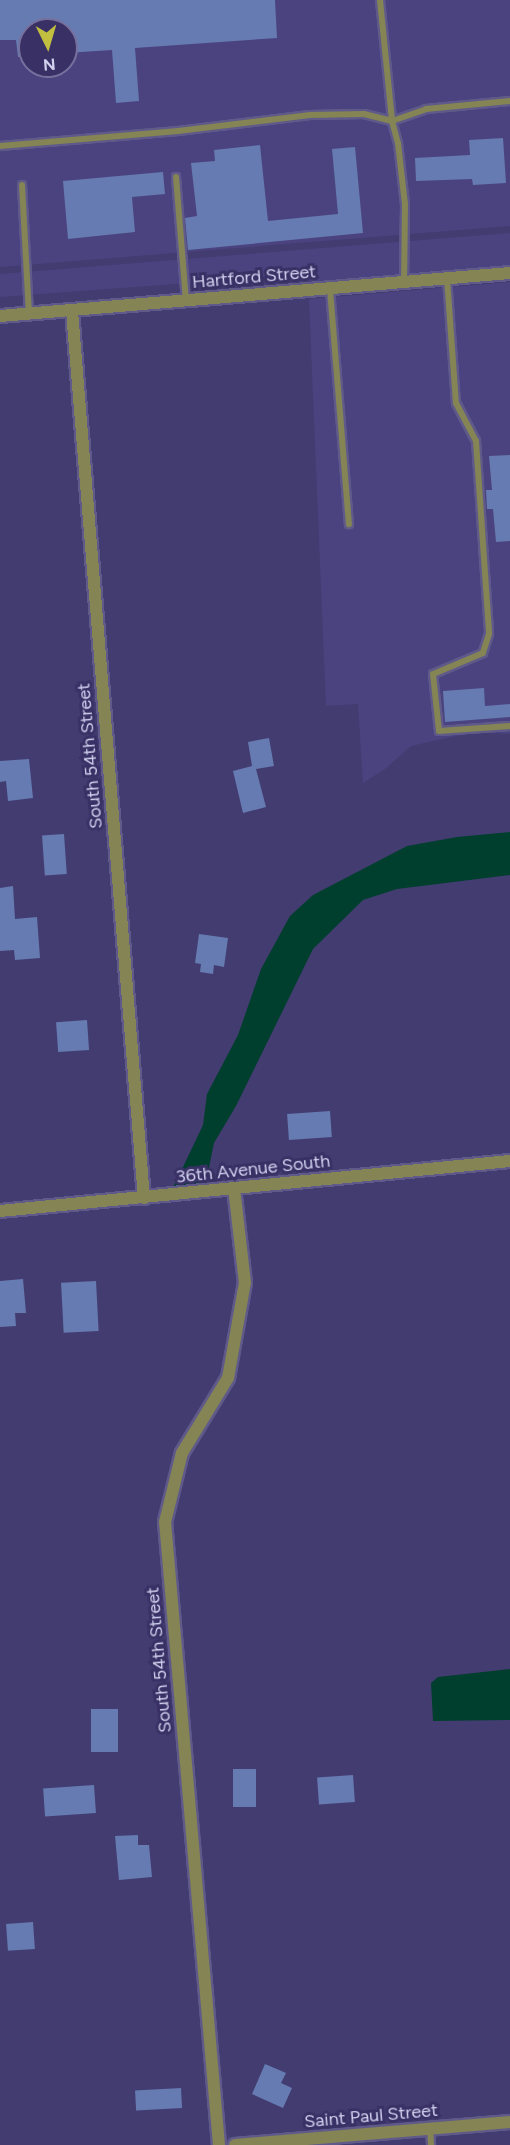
<!DOCTYPE html>
<style>
body{margin:0}
#map{position:relative;width:510px;height:2145px;overflow:hidden;background:#433c71;font-family:Figtree,sans-serif}
div>[style]{position:absolute}
.built>*{inset:0;background:#4b437f}
.water>*{inset:0;background:#003f2e}
.building>*{inset:0;background:#667bb1;transform-origin:0 0}
.roads{filter:drop-shadow(2px 0 #5f5a8a) drop-shadow(-2px 0 #5f5a8a) drop-shadow(0 2px #5f5a8a) drop-shadow(0 -2px #5f5a8a)}
.lane>*{height:6px;margin:-3px;padding:0 3px;transform-origin:3px;border-radius:3px;background:#848455}
.street>*{height:12px;margin:-6px;padding:0 6px;transform-origin:6px;border-radius:6px;background:#848455}
span{translate:-50% -50%;white-space:nowrap;text-align:center;line-height:1.15;-webkit-text-stroke:6px #393165;paint-order:stroke}
.street-label{font-size:18px;color:#d1d0ef}
.north{position:absolute;left:18px;top:18px;width:60px;height:60px;box-sizing:border-box;background:#393165;border:2px solid #76719c;border-radius:50%;rotate:175deg;font-size:16px;font-weight:700;line-height:24px;text-align:center;color:#d1d0ef}
.north::after{content:'';display:block;margin:auto;width:21px;height:27px;background:#c1be40;clip-path:polygon(50% 0,100% 100%,50% 72%,0 100%)}
</style>
<div id="map">
<div class="built">
<div style="clip-path:polygon(evenodd,0 0,510px 0,510px 226px,0 267px,0 0,30px 30px,66px 30px,66px 66px,30px 66px,30px 30px)"></div>
<div style="clip-path:polygon(510px 233px,510px 265px,309px 282px,308px 274px,0 297px,0 274px)"></div>
<div style="clip-path:polygon(510px 282px,510px 734px,474px 732px,411px 746px,385px 769px,363px 783px,358px 704px,326px 706px,309px 299px)"></div>
</div>
<div class="water">
<div style="clip-path:polygon(510px 832px,510px 875px,397px 889px,363px 900px,313px 949px,236px 1106px,214px 1143px,205px 1187px,173px 1188px,203px 1125px,207px 1094px,238px 1035px,261px 969px,290px 916px,313px 895px,407px 846px,457px 837px)"></div>
<div style="clip-path:polygon(510px 1669px,510px 1720px,433px 1721px,431px 1683px,438px 1677px)"></div>
</div>
<div class="building">
<div style="clip-path:polygon(0 0,275px 0,277px 38px,135px 48px,139px 101px,116px 103px,112px 50px,66px 53px,66px 30px,30px 30px,30px 56px,18px 57px,16px 40px,0 40px)"></div>
<div style="clip-path:polygon(503px 138px,506px 183px,473px 185px,472px 179px,416px 181px,415px 158px,470px 155px,469px 140px)"></div>
<div style="clip-path:polygon(260px 145px,268px 221px,338px 214px,332px 149px,355px 147px,363px 233px,188px 250px,185px 218px,197px 216px,191px 163px,215px 161px,214px 150px)"></div>
<div style="clip-path:polygon(163px 172px,165px 194px,132px 197px,135px 232px,68px 239px,63px 181px)"></div>
<div style="clip-path:polygon(510px 455px,510px 541px,496px 542px,493px 509px,487px 509px,486px 490px,492px 490px,489px 456px)"></div>
<div style="clip-path:polygon(484px 688px,485px 706px,510px 704px,510px 717px,445px 722px,443px 691px)"></div>
<div style="clip-path:polygon(269px 738px,274px 766px,256px 769px,266px 807px,243px 813px,233px 771px,252px 766px,248px 742px)"></div>
<div style="clip-path:polygon(29px 759px,33px 798px,8px 801px,6px 781px,0 782px,0 761px)"></div>
<div style="left:64px;top:834px;width:40px;height:22px;rotate:86deg"></div>
<div style="clip-path:polygon(13px 886px,15px 919px,37px 917px,40px 958px,15px 960px,14px 950px,0 951px,0 888px)"></div>
<div style="clip-path:polygon(199px 934px,228px 938px,224px 967px,214px 965px,213px 974px,200px 972px,201px 964px,195px 963px)"></div>
<div style="left:87px;top:1020px;width:30px;height:31px;rotate:86deg"></div>
<div style="left:330px;top:1111px;width:26px;height:43px;rotate:86deg"></div>
<div style="clip-path:polygon(23px 1279px,26px 1313px,15px 1313px,16px 1326px,0 1327px,0 1281px)"></div>
<div style="left:96px;top:1281px;width:50px;height:35px;rotate:87deg"></div>
<div style="left:91px;top:1709px;width:27px;height:43px"></div>
<div style="left:233px;top:1769px;width:23px;height:38px"></div>
<div style="left:353px;top:1775px;width:27px;height:36px;rotate:86deg"></div>
<div style="left:94px;top:1785px;width:28px;height:51px;rotate:86deg"></div>
<div style="clip-path:polygon(138px 1835px,138px 1845px,149px 1845px,152px 1877px,119px 1880px,115px 1836px)"></div>
<div style="left:33px;top:1922px;width:27px;height:27px;rotate:86deg"></div>
<div style="clip-path:polygon(265px 2064px,286px 2073px,281px 2083px,292px 2088px,283px 2108px,252px 2094px)"></div>
<div style="left:181px;top:2088px;width:20px;height:46px;rotate:87deg"></div>
</div>
<div class="roads">
<div class="lane">
<div style="left:380px;top:0;width:122px;rotate:84.3deg"></div>
<div style="left:392px;top:121px;width:36px;rotate:-19deg"></div>
<div style="left:426px;top:109px;width:84px;rotate:-5.4deg"></div>
<div style="left:0;top:146px;width:179px;rotate:-4.8deg"></div>
<div style="left:178px;top:131px;width:133px;rotate:-6.9deg"></div>
<div style="left:310px;top:115px;width:54px;rotate:-1.1deg"></div>
<div style="left:364px;top:114px;width:29px;rotate:14deg"></div>
<div style="left:392px;top:121px;width:23px;rotate:75deg"></div>
<div style="left:398px;top:143px;width:61px;rotate:83.5deg"></div>
<div style="left:405px;top:204px;width:78px;rotate:90.7deg"></div>
<div style="left:176px;top:177px;width:123px;rotate:85.4deg"></div>
<div style="left:22px;top:185px;width:129px;rotate:86.9deg"></div>
<div style="left:447px;top:278px;width:125px;rotate:85.9deg"></div>
<div style="left:456px;top:403px;width:43px;rotate:62.2deg"></div>
<div style="left:476px;top:441px;width:193px;rotate:86.1deg"></div>
<div style="left:489px;top:634px;width:20px;rotate:108deg"></div>
<div style="left:483px;top:653px;width:54px;rotate:157.2deg"></div>
<div style="left:433px;top:674px;width:57px;rotate:84deg"></div>
<div style="left:439px;top:731px;width:71px;rotate:-4deg"></div>
<div style="left:330px;top:289px;width:236px;rotate:85.4deg"></div>
<div style="left:430px;top:2129px;width:16px;rotate:86deg"></div>
</div>
<div class="street">
<div style="left:72px;top:311px;width:890px;rotate:85.36deg"></div>
<div style="left:0;top:316px;width:512px;rotate:-4.82deg"></div>
<div style="left:0;top:1211px;width:512px;rotate:-5.6deg"></div>
<div style="left:219px;top:2145px;width:625px;rotate:-94.95deg"></div>
<div style="left:165px;top:1522px;width:71px;rotate:-76.2deg"></div>
<div style="left:182px;top:1453px;width:88px;rotate:-58.5deg"></div>
<div style="left:228px;top:1378px;width:97px;rotate:-79.9deg"></div>
<div style="left:245px;top:1283px;width:96px;rotate:-96.6deg"></div>
<div style="left:235px;top:2145px;width:276px;rotate:-4.8deg"></div>
</div>
</div>
<div class="street-label">
<span style="left:254px;top:277px;rotate:-5deg">Hartford Street</span>
<span style="left:90px;top:756px;rotate:-95deg">South 54th Street</span>
<span style="left:253px;top:1169px;rotate:-6deg">36th Avenue South</span>
<span style="left:159px;top:1660px;rotate:-95deg">South 54th Street</span>
<span style="left:371px;top:2116px;rotate:-5deg">Saint Paul Street</span>
</div>
<div class="north">N</div>
</div>
